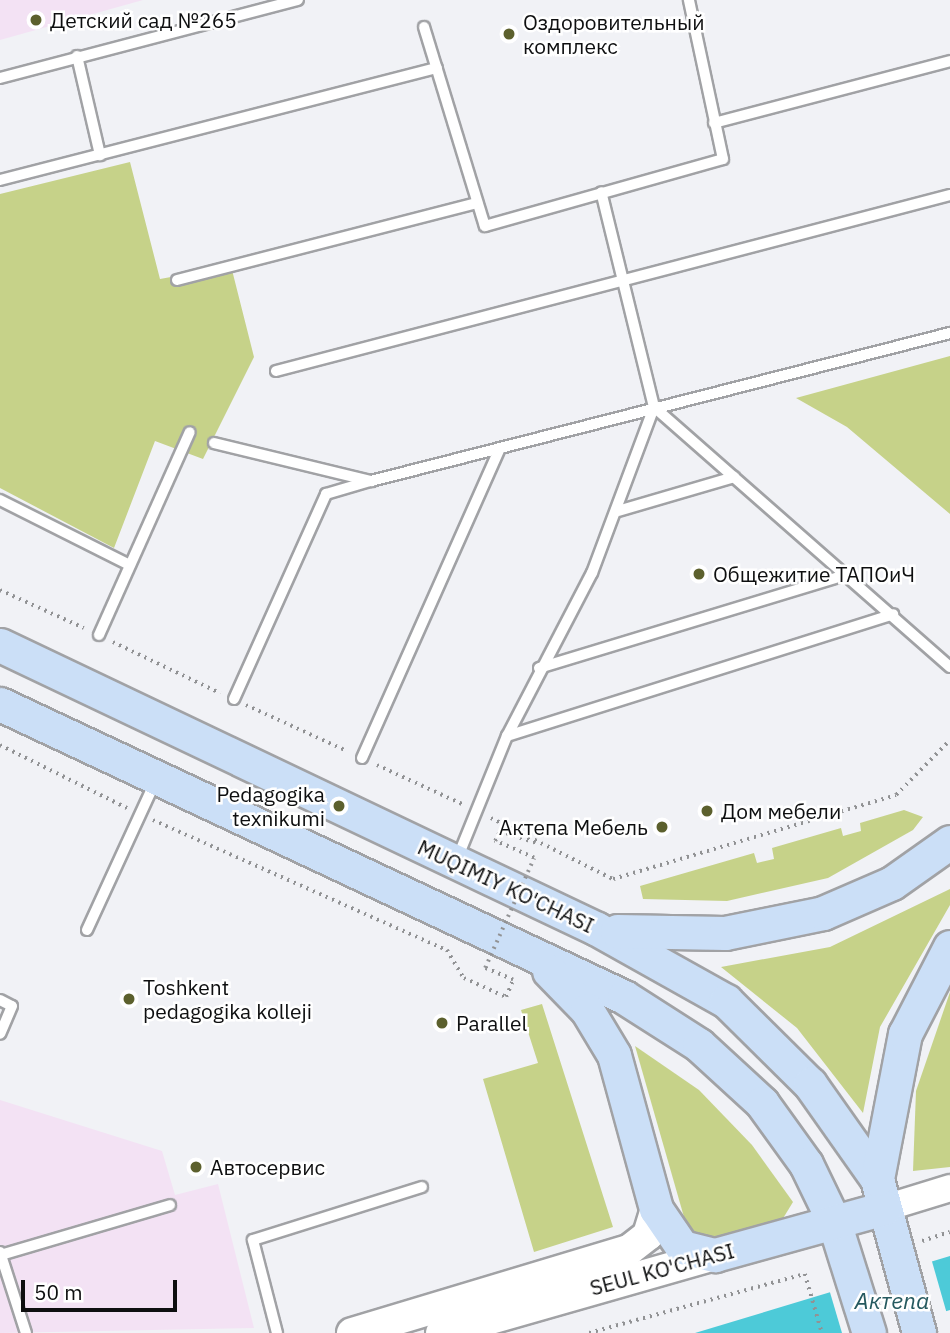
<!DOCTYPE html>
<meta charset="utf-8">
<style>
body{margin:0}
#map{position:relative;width:950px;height:1333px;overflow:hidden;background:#f1f2f6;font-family:"IBM Plex Sans",sans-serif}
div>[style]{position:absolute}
.education>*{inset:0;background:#f3e2f4}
.green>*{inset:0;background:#c6d289}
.water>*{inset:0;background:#4dcad8}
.pier>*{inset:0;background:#f1f2f6}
.path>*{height:3.5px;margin-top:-1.75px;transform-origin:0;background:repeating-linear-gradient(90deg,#919294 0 2px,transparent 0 7px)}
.roads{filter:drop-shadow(2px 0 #a1a2a5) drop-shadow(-2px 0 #a1a2a5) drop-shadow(0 2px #a1a2a5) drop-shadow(0 -2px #a1a2a5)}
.service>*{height:10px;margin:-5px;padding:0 5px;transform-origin:5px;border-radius:5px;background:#fff}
.tertiary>*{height:26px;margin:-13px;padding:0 13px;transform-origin:13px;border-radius:13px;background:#fff}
.secondary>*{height:30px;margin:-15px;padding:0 15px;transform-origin:15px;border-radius:15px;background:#fff}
.primary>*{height:33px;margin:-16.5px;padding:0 16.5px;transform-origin:16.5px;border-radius:16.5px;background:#cbdff7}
.path-bridge>*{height:3.5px;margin-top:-1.75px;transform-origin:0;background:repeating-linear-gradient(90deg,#919294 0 2px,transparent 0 7px)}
.dots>*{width:19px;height:19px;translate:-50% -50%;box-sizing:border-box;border:4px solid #fff;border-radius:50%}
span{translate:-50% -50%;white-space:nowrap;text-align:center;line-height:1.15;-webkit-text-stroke:5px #fff;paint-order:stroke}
.poi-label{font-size:21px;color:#0e0f10}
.left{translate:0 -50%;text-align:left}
.right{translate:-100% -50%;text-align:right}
.street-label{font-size:21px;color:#0e0f10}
.water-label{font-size:23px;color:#25595f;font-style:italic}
.scale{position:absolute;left:21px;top:1280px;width:156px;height:32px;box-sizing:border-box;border:4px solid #0e0f10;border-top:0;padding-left:9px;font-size:21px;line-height:24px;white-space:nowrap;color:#0e0f10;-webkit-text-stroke:5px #fff;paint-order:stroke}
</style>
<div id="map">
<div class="education">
<div style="clip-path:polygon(0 0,143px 0,0 40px)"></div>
<div style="clip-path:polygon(0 1100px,162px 1151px,175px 1195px,218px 1184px,254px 1328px,0 1333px)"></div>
</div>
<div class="green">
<div style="clip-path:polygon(130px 162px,160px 279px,231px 266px,254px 357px,203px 459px,155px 441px,114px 548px,0 488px,0 194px)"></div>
<div style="clip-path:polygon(950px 356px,950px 514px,847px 427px,796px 398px)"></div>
<div style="clip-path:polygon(904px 810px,923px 817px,913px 830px,828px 878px,727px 901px,643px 899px,640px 886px,754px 853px,757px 863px,774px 859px,772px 848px,841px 828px,843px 836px,861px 831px,860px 823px)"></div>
<div style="clip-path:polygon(950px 889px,950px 905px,880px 1027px,863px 1113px,797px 1028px,721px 967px,830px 947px)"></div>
<div style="clip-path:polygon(950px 992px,950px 1167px,913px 1171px,916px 1091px)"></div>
<div style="clip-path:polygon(542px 1004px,613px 1227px,534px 1252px,483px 1079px,538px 1063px,521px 1010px)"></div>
<div style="clip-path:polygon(635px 1046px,699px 1090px,752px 1145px,793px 1202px,782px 1220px,709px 1241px,688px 1231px)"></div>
</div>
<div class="water">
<div style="clip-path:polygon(950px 1256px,950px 1310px,874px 1333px,695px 1333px)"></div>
</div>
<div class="pier">
<div style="clip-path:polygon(931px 1258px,947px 1314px,886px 1333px,842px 1333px,829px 1289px)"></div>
</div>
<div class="path">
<div style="left:0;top:590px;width:92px;rotate:24.3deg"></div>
<div style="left:113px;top:642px;width:119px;rotate:25.5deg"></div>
<div style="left:246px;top:705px;width:111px;rotate:24.5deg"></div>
<div style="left:0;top:745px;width:142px;rotate:26.4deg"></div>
<div style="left:377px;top:765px;width:94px;rotate:24.6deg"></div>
<div style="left:491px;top:818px;width:136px;rotate:26.6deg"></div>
<div style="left:613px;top:879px;width:295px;rotate:-16.5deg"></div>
<div style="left:896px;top:795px;width:77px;rotate:-45.5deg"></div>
<div style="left:153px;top:820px;width:321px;rotate:23.9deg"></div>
<div style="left:447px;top:950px;width:33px;rotate:59deg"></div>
<div style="left:464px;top:978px;width:46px;rotate:24.3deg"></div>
<div style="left:506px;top:997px;width:18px;rotate:-68deg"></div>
<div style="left:513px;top:980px;width:30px;rotate:-157deg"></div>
<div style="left:534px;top:858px;width:43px;rotate:-156.4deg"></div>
<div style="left:495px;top:841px;width:11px;rotate:-63deg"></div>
<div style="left:500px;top:831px;width:41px;rotate:18.4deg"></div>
<div style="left:922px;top:1241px;width:29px;rotate:-18deg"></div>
<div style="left:589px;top:1333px;width:224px;rotate:-15.3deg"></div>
<div style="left:805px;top:1274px;width:61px;rotate:73.9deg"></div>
</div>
<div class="roads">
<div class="service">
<div style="left:424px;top:27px;width:208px;rotate:73deg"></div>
<div style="left:485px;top:226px;width:247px;rotate:-15.7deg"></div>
<div style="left:723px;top:159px;width:163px;rotate:-102.1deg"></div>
<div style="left:77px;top:56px;width:102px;rotate:76.9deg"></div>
<div style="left:0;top:78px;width:308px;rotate:-14.7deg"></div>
<div style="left:714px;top:123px;width:244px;rotate:-14.7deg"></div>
<div style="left:0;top:180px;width:451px;rotate:-14.4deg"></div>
<div style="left:177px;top:280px;width:310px;rotate:-14.4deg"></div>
<div style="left:276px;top:371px;width:697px;rotate:-14.63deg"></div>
<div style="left:654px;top:407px;width:394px;rotate:41.3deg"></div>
<div style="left:214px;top:443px;width:162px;rotate:13.6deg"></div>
<div style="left:371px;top:481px;width:598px;rotate:-14.34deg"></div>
<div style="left:0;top:500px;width:145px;rotate:26.6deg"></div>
<div style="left:618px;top:511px;width:121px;rotate:-16.3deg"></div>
<div style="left:99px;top:635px;width:222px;rotate:-65.9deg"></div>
<div style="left:539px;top:668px;width:321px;rotate:-16.9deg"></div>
<div style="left:234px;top:699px;width:225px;rotate:-65.8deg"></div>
<div style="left:326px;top:494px;width:46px;rotate:-16.5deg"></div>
<div style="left:507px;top:736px;width:405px;rotate:-17.5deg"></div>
<div style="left:362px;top:758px;width:337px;rotate:-66deg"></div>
<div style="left:457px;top:859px;width:133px;rotate:-67.9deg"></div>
<div style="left:507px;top:736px;width:184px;rotate:-62.5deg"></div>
<div style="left:592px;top:573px;width:177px;rotate:-69.5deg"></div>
<div style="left:654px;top:407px;width:221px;rotate:-103.8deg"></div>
<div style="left:87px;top:930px;width:165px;rotate:-65.3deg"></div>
<div style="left:0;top:1000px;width:13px;rotate:27deg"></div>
<div style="left:12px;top:1006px;width:30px;rotate:113deg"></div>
<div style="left:0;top:1252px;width:85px;rotate:72.2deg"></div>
<div style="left:4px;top:1254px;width:173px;rotate:-16.4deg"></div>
<div style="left:277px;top:1333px;width:96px;rotate:-104.5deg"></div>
<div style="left:253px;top:1240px;width:177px;rotate:-17.4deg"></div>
</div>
<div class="tertiary">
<div style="left:885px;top:1208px;width:68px;rotate:-17.1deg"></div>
</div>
<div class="secondary">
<div style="left:352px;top:1333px;width:289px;rotate:-16.7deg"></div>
<div style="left:629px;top:1250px;width:24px;rotate:-38deg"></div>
<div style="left:648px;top:1235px;width:27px;rotate:-73deg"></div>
<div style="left:441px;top:1333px;width:285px;rotate:-15.9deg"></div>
</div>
<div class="primary">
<div style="left:0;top:645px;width:661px;rotate:25.44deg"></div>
<div style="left:597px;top:929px;width:148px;rotate:29.2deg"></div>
<div style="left:726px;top:1001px;width:118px;rotate:44.7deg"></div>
<div style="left:810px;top:1084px;width:116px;rotate:54.8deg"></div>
<div style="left:877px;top:1179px;width:160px;rotate:74.7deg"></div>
<div style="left:0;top:704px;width:689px;rotate:25.15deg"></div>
<div style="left:624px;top:997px;width:89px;rotate:32.6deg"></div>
<div style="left:699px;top:1045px;width:86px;rotate:42.6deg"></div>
<div style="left:762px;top:1103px;width:75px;rotate:54.2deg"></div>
<div style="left:806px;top:1164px;width:64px;rotate:64.2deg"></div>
<div style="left:834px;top:1222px;width:116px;rotate:72.5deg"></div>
<div style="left:617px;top:931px;width:108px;rotate:1.1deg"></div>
<div style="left:725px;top:933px;width:100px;rotate:-11.5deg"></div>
<div style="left:823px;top:913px;width:75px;rotate:-23.5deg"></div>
<div style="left:892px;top:883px;width:71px;rotate:-35.3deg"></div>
<div style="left:549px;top:971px;width:54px;rotate:45.7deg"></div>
<div style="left:587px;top:1010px;width:52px;rotate:59deg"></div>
<div style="left:614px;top:1055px;width:160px;rotate:74.7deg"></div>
<div style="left:656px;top:1209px;width:46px;rotate:55.6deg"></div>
<div style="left:682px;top:1247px;width:34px;rotate:14deg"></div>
<div style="left:715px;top:1255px;width:176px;rotate:-15.5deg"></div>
<div style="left:877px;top:1179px;width:148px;rotate:-79.1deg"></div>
<div style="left:905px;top:1034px;width:98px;rotate:-62.7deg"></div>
</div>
</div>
<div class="path-bridge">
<div style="left:485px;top:968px;width:120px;rotate:-66deg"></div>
</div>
<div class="dots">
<div style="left:36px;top:20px;background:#5c602d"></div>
<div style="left:509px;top:34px;background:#5c602d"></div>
<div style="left:699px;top:574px;background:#5c602d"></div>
<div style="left:339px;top:806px;background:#5c602d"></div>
<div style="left:707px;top:811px;background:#5c602d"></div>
<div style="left:662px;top:827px;background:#5c602d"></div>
<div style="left:129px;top:999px;background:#5c602d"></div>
<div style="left:442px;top:1023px;background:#5c602d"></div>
<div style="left:196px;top:1167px;background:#5c602d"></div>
</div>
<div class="poi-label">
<span class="left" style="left:50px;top:20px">Детский сад №265</span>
<span class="left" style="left:523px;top:34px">Оздоровительный<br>комплекс</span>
<span class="left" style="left:713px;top:574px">Общежитие ТАПОиЧ</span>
<span class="right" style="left:325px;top:806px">Pedagogika<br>texnikumi</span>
<span class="left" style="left:721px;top:811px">Дом мебели</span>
<span class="right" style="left:648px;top:827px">Актепа Мебель</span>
<span class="left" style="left:143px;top:999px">Toshkent<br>pedagogika kolleji</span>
<span class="left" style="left:456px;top:1023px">Parallel</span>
<span class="left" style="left:210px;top:1167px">Автосервис</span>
</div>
<div class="street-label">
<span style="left:506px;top:886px;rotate:25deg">MUQIMIY KO'CHASI</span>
<span style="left:662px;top:1269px;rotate:-15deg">SEUL KO'CHASI</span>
</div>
<div class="water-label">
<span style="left:892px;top:1300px">Актепа</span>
</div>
<div class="scale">50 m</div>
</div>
